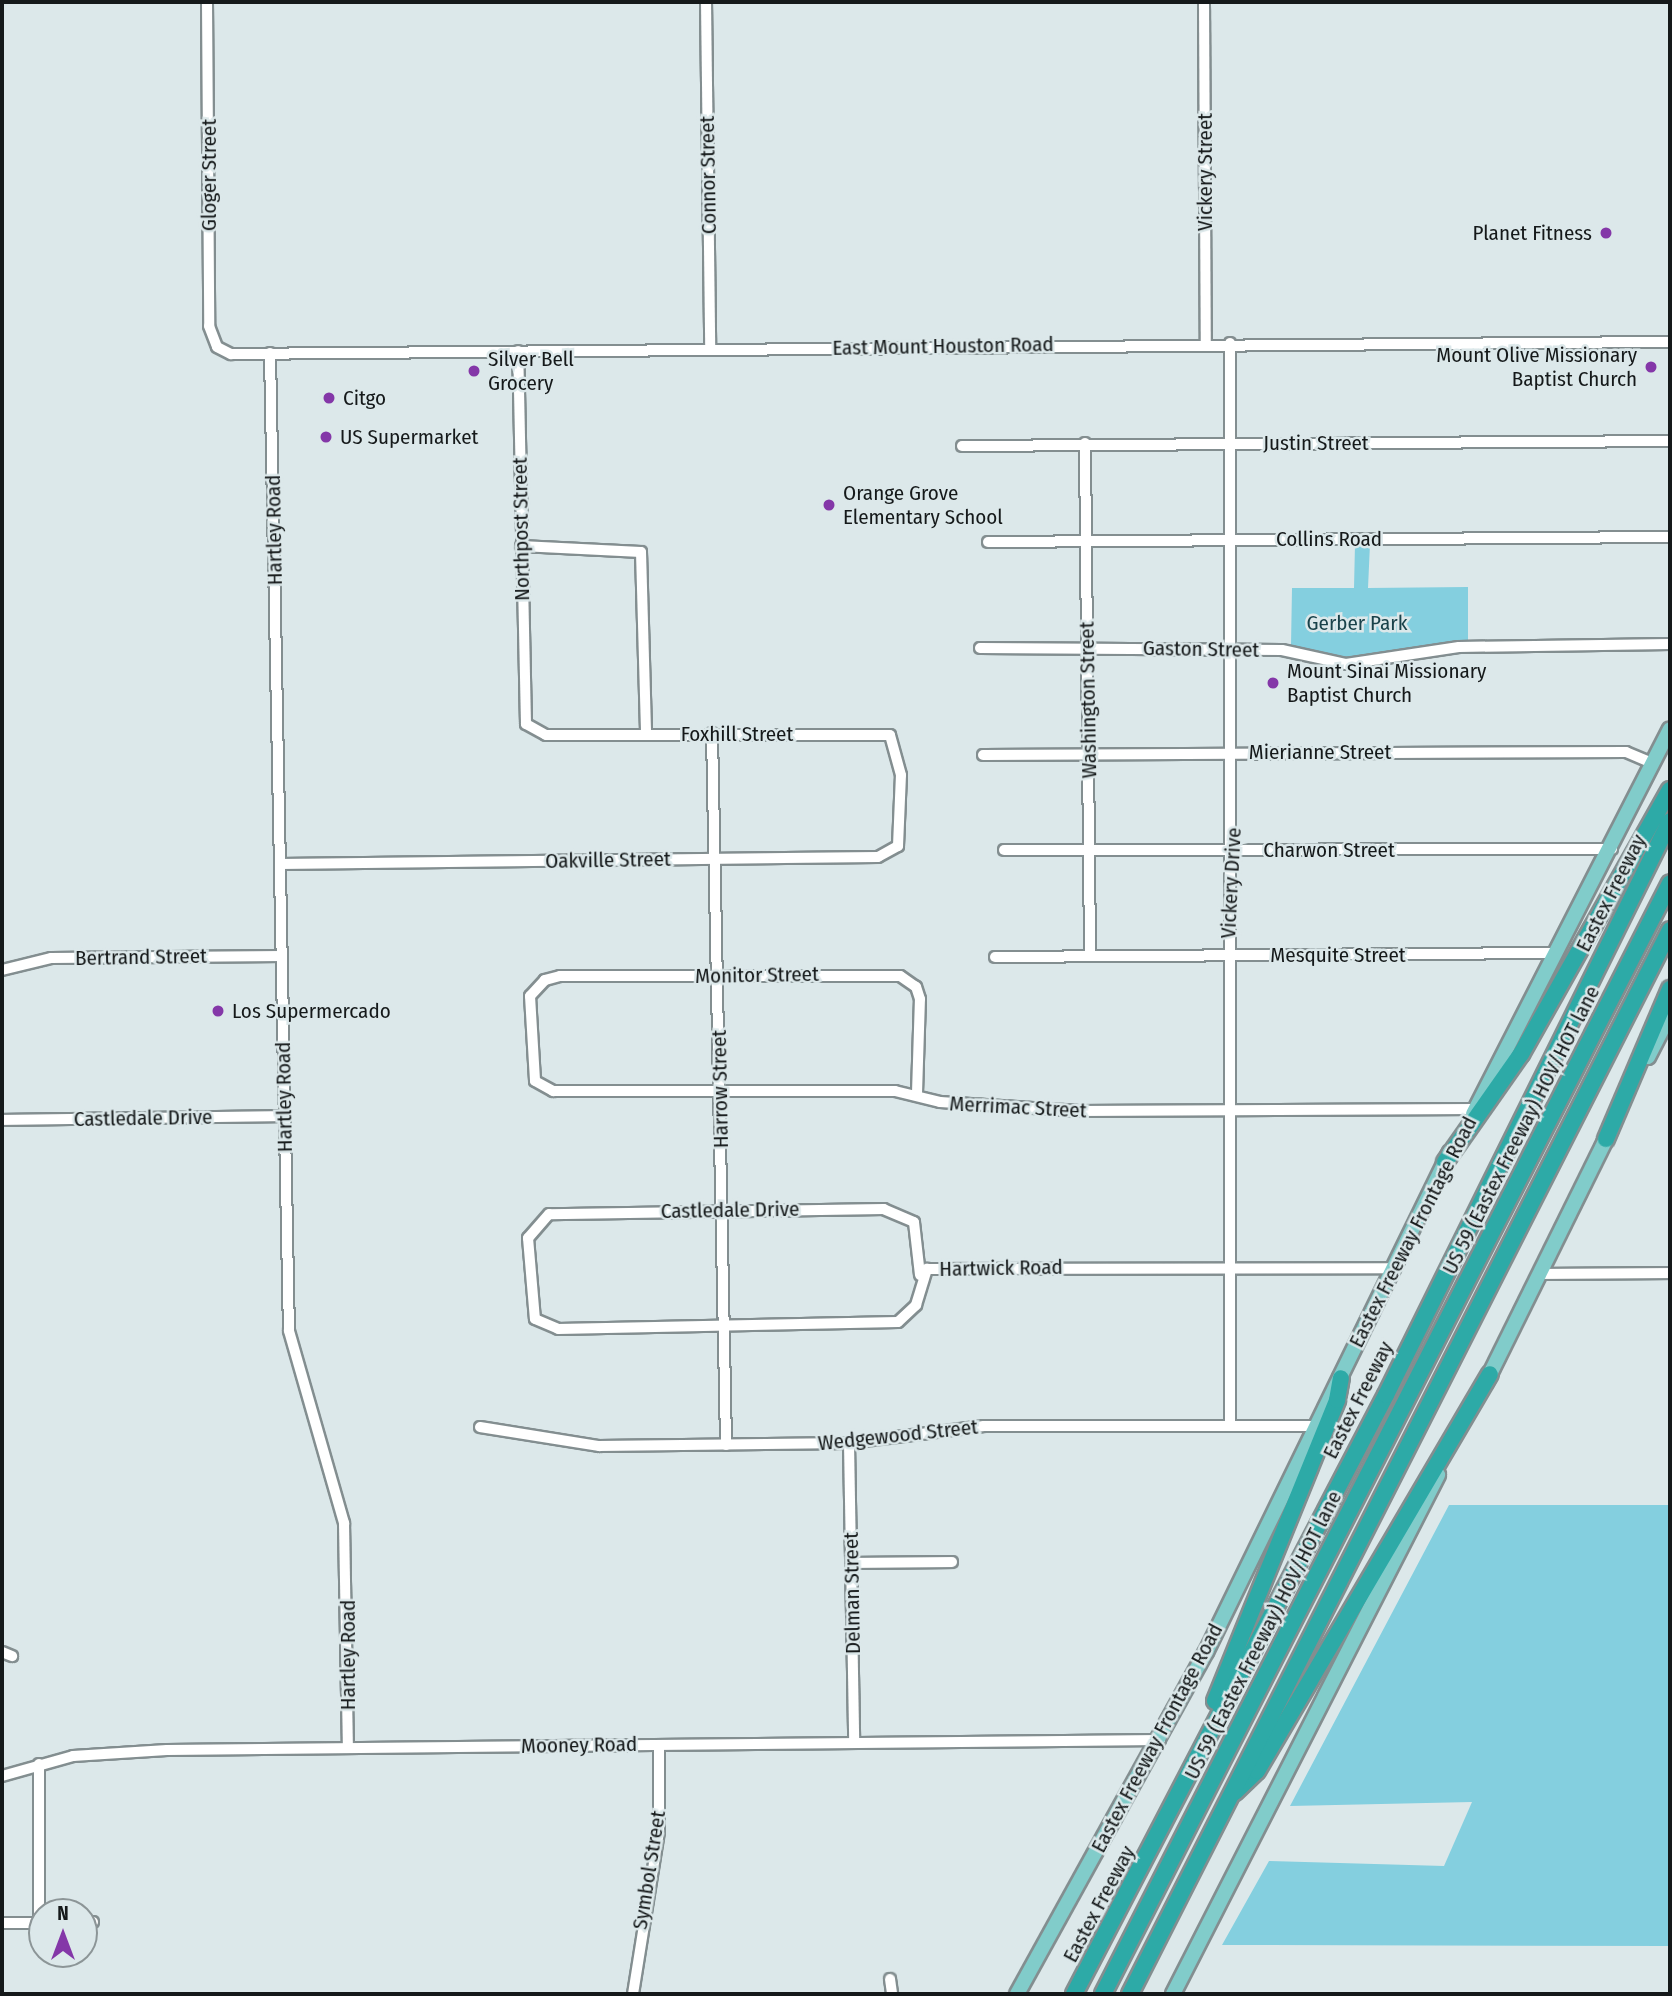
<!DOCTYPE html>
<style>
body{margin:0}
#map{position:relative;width:1672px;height:1996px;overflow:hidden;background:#dce8ea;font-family:"Fira Sans Condensed",sans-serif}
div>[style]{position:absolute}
.green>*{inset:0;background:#84cfdf}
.roads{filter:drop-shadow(2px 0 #838e90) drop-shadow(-2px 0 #838e90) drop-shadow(0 2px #838e90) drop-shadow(0 -2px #838e90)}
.minor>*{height:10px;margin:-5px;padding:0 5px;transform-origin:5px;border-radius:5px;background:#fff}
.major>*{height:14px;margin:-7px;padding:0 7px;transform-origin:7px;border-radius:7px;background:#81ccca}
.highway>*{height:16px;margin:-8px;padding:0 8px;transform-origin:8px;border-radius:8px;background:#2daaa7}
.dots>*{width:19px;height:19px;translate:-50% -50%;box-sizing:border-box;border:4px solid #dce8ea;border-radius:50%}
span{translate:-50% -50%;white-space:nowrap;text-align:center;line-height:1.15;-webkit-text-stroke:5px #dce8ea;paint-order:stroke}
.street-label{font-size:21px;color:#15191a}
.poi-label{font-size:21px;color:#15191a}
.right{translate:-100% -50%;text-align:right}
.left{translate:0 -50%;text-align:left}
.park-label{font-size:21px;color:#19424a}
.frame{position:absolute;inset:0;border:4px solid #15191a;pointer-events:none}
.north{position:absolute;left:28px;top:1898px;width:70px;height:70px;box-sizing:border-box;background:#dce8ea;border:2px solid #8c9597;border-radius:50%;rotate:0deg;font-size:19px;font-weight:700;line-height:28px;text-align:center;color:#15191a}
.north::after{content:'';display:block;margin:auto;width:24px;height:32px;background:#8437a8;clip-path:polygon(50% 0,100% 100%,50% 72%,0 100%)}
</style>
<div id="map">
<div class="green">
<div style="clip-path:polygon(1355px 544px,1370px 544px,1368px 588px,1468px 587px,1468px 640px,1347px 659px,1291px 645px,1292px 588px,1354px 588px)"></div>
<div style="clip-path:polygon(1449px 1505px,1670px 1505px,1670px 1946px,1222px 1945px,1269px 1861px,1444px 1866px,1472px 1802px,1290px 1806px)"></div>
</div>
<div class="roads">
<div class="minor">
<div style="left:207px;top:2px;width:324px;rotate:89.6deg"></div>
<div style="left:209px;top:326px;width:22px;rotate:69deg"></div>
<div style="left:217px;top:347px;width:16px;rotate:27deg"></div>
<div style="left:231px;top:354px;width:1439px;rotate:-0.48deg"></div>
<div style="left:706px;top:2px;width:346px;rotate:89.3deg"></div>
<div style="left:1204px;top:2px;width:341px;rotate:89.7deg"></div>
<div style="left:1230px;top:343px;width:1080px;rotate:90deg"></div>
<div style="left:270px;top:353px;width:978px;rotate:88.89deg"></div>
<div style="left:289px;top:1331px;width:200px;rotate:74deg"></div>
<div style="left:344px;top:1523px;width:225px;rotate:89deg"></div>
<div style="left:1085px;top:443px;width:513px;rotate:89.44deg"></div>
<div style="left:962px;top:446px;width:708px;rotate:-0.4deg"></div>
<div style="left:988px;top:542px;width:682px;rotate:-0.42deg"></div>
<div style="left:521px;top:546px;width:120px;rotate:2.9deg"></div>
<div style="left:641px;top:552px;width:182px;rotate:88.4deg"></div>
<div style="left:980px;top:648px;width:302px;rotate:0.4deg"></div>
<div style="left:1282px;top:650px;width:66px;rotate:12.3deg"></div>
<div style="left:1346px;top:664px;width:114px;rotate:-8.6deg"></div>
<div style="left:1459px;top:647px;width:211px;rotate:-0.8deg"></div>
<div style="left:712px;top:733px;width:712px;rotate:88.87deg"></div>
<div style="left:983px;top:755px;width:643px;rotate:-0.27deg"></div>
<div style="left:1626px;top:752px;width:30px;rotate:23deg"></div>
<div style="left:1004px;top:850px;width:608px;rotate:-0.09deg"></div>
<div style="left:280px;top:864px;width:598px;rotate:-0.67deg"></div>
<div style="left:878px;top:857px;width:23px;rotate:-29deg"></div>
<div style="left:898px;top:846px;width:71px;rotate:-87.6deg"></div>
<div style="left:901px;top:775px;width:41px;rotate:-105.4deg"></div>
<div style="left:890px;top:735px;width:344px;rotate:180deg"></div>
<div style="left:546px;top:735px;width:23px;rotate:-151deg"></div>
<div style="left:526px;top:724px;width:373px;rotate:-91.2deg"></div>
<div style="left:995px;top:957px;width:559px;rotate:-0.41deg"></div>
<div style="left:2px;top:970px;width:50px;rotate:-13.8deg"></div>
<div style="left:51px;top:958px;width:231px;rotate:-0.5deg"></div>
<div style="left:917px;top:1093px;width:94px;rotate:-88.2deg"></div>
<div style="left:920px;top:999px;width:13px;rotate:-108deg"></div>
<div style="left:916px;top:987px;width:19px;rotate:-145deg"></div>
<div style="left:900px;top:976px;width:340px;rotate:180deg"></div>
<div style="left:560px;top:976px;width:16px;rotate:165deg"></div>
<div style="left:545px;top:980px;width:22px;rotate:133deg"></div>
<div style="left:530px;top:996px;width:85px;rotate:86.6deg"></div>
<div style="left:535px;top:1081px;width:21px;rotate:29deg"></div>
<div style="left:553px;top:1091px;width:342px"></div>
<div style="left:895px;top:1091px;width:46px;rotate:13.7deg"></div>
<div style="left:940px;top:1102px;width:139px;rotate:3.7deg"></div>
<div style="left:1079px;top:1111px;width:396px;rotate:-0.3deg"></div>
<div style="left:2px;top:1120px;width:282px;rotate:-0.8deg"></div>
<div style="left:1541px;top:1274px;width:129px;rotate:-0.4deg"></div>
<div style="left:920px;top:1275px;width:53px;rotate:-96.5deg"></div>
<div style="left:914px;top:1222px;width:33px;rotate:-157deg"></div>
<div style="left:884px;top:1209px;width:335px;rotate:179.1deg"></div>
<div style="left:549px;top:1214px;width:32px;rotate:131deg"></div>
<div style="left:528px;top:1238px;width:81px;rotate:85.1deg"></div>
<div style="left:535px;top:1319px;width:25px;rotate:23deg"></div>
<div style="left:558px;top:1329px;width:340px;rotate:-1.2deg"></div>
<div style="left:898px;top:1322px;width:25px;rotate:-43deg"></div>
<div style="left:916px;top:1305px;width:38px;rotate:-73deg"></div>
<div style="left:927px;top:1269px;width:467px;rotate:-0.1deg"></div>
<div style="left:480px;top:1427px;width:121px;rotate:9.1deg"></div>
<div style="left:599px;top:1446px;width:250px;rotate:-0.7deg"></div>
<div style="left:849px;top:1443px;width:136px;rotate:-7.2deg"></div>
<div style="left:984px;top:1426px;width:333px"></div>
<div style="left:849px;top:1443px;width:300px;rotate:89deg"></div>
<div style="left:852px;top:1563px;width:100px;rotate:-0.6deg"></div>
<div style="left:2px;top:1652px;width:11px;rotate:22deg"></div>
<div style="left:2px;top:1776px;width:74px;rotate:-15.7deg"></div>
<div style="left:73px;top:1756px;width:94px;rotate:-3.7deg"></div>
<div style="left:167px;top:1750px;width:993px;rotate:-0.58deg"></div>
<div style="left:84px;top:1922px;width:9px"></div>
<div style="left:2px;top:1923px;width:40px"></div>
<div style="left:39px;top:1923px;width:159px;rotate:-90deg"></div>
<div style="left:890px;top:1979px;width:15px;rotate:82deg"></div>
<div style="left:633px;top:1994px;width:165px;rotate:-80.9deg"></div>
<div style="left:659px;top:1831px;width:86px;rotate:-90deg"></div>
</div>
<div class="major">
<div style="left:1648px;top:1057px;width:48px;rotate:-62.9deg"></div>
<div style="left:1473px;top:1114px;width:432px;rotate:-62.9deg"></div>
<div style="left:1486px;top:1382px;width:280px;rotate:-63.7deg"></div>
<div style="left:1017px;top:1994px;width:391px;rotate:-61.1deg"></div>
<div style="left:1206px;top:1652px;width:556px;rotate:-63.99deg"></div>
<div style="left:1173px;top:1994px;width:583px;rotate:-62.95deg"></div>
</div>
<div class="highway">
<div style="left:1606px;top:1139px;width:163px;rotate:-66.9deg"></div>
<div style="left:1445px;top:1162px;width:132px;rotate:-54.9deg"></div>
<div style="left:1521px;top:1054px;width:303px;rotate:-60.6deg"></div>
<div style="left:1215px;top:1701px;width:325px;rotate:-67.9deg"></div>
<div style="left:1337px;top:1400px;width:22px;rotate:-80deg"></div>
<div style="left:1235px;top:1792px;width:30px;rotate:-44deg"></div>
<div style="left:1257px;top:1771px;width:460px;rotate:-59.6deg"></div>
<div style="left:1074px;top:1994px;width:675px;rotate:-62.49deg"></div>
<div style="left:1386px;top:1395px;width:640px;rotate:-63.68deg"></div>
<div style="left:1103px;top:1994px;width:1247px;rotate:-62.96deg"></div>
<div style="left:1130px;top:1994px;width:1193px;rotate:-63.09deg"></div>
</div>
</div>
<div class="dots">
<div style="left:1606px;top:233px;background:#8437a8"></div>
<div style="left:1651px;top:367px;background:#8437a8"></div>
<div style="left:474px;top:371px;background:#8437a8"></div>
<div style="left:329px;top:398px;background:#8437a8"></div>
<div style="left:326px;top:437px;background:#8437a8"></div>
<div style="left:829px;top:505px;background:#8437a8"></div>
<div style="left:1273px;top:683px;background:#8437a8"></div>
<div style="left:218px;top:1011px;background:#8437a8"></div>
</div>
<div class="street-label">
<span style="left:1205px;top:172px;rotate:-90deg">Vickery Street</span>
<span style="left:209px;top:175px;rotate:-90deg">Gloger Street</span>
<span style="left:708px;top:175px;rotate:-91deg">Connor Street</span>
<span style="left:943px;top:346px;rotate:-1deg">East Mount Houston Road</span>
<span style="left:1316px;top:443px">Justin Street</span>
<span style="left:521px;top:529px;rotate:-91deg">Northpost Street</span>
<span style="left:274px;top:530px;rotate:-91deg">Hartley Road</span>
<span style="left:1329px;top:539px">Collins Road</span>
<span style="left:1201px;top:649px;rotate:1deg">Gaston Street</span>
<span style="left:1088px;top:700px;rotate:-91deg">Washington Street</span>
<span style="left:737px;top:734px">Foxhill Street</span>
<span style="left:1320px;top:752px">Mierianne Street</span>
<span style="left:1329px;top:850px">Charwon Street</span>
<span style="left:608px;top:860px;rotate:-1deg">Oakville Street</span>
<span style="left:1231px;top:883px;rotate:-87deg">Vickery Drive</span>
<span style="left:1611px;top:893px;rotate:-63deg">Eastex Freeway</span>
<span style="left:1338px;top:955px">Mesquite Street</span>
<span style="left:141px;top:957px;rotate:-1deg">Bertrand Street</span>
<span style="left:757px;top:975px;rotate:-1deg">Monitor Street</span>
<span style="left:720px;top:1089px;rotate:-91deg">Harrow Street</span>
<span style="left:284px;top:1097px;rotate:-91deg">Hartley Road</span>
<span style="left:1018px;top:1107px;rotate:3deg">Merrimac Street</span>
<span style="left:143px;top:1118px;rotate:-1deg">Castledale Drive</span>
<span style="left:1521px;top:1130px;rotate:-63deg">US 59 (Eastex Freeway) HOV/HOT lane</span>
<span style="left:730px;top:1210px;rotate:-1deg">Castledale Drive</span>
<span style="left:1413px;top:1232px;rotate:-63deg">Eastex Freeway Frontage Road</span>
<span style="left:1001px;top:1268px;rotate:-1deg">Hartwick Road</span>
<span style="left:1358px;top:1400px;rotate:-63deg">Eastex Freeway</span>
<span style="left:898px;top:1435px;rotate:-6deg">Wedgewood Street</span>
<span style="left:852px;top:1593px;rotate:-91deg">Delman Street</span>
<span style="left:1263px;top:1635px;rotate:-63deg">US 59 (Eastex Freeway) HOV/HOT lane</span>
<span style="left:348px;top:1655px;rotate:-90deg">Hartley Road</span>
<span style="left:1157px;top:1738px;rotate:-62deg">Eastex Freeway Frontage Road</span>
<span style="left:579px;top:1745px;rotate:-1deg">Mooney Road</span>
<span style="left:649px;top:1870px;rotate:-81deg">Symbol Street</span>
<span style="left:1099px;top:1904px;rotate:-62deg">Eastex Freeway</span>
</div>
<div class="poi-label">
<span class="right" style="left:1592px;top:233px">Planet Fitness</span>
<span class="right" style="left:1637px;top:367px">Mount Olive Missionary<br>Baptist Church</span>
<span class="left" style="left:488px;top:371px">Silver Bell<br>Grocery</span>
<span class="left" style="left:343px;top:398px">Citgo</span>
<span class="left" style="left:340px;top:437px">US Supermarket</span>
<span class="left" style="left:843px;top:505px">Orange Grove<br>Elementary School</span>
<span class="left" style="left:1287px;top:683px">Mount Sinai Missionary<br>Baptist Church</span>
<span class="left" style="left:232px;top:1011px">Los Supermercado</span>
</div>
<div class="park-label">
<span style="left:1357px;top:623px">Gerber Park</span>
</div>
<div class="frame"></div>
<div class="north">N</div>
</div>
